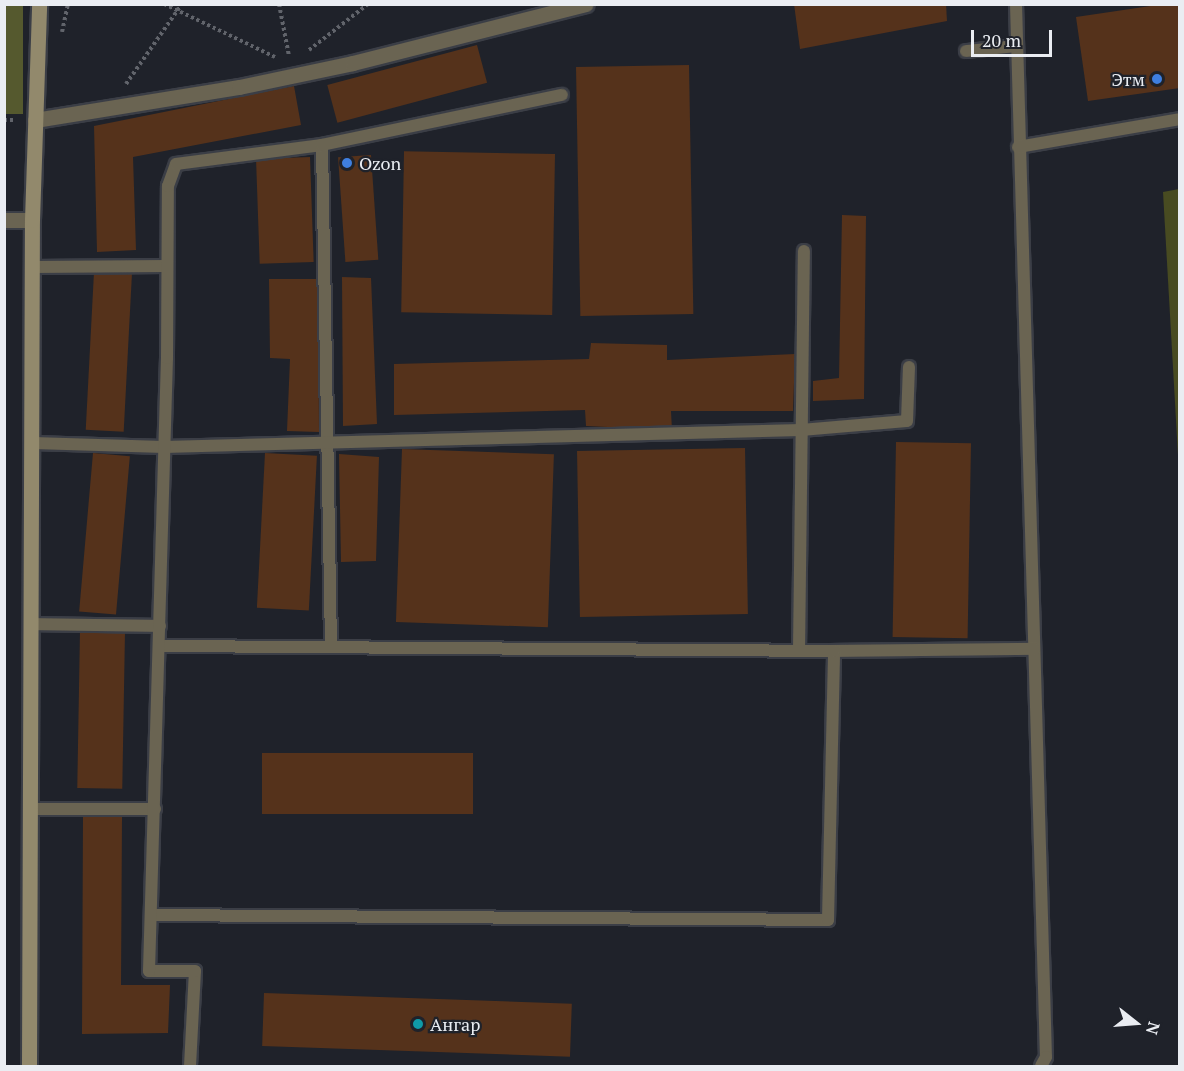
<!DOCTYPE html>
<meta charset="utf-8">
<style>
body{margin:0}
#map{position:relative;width:1184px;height:1071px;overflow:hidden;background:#1f222a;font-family:"PT Serif",serif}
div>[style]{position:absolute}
.green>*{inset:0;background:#484b21}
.forest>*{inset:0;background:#55592e;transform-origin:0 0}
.building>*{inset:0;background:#55321b;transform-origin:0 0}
.path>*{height:4px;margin-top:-2px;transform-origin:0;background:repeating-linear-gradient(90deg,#61646b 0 3px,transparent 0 6px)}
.roads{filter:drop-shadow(2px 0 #3b3e46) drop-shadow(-2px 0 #3b3e46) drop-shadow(0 2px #3b3e46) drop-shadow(0 -2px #3b3e46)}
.lane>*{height:12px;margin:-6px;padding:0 6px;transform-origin:6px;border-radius:6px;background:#6a6452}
.street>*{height:15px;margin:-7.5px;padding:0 7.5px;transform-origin:7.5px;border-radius:7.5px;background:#6a6452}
.secondary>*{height:15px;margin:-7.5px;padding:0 7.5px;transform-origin:7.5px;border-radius:7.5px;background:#92896c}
.dots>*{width:16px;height:16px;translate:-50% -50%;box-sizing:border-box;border:3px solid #1f222a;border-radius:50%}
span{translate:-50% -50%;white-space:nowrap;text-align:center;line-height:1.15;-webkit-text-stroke:4.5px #1f222a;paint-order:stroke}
.poi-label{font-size:18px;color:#eaedf2}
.right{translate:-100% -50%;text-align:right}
.left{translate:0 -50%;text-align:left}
.frame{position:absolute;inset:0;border:6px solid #eaedf2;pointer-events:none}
.north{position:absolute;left:1106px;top:993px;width:60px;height:60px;-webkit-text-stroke:4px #1f222a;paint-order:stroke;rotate:107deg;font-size:16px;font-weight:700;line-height:24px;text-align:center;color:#eaedf2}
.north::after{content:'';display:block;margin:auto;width:21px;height:27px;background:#eaedf2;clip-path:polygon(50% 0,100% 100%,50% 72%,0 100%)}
.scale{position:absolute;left:971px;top:30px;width:81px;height:27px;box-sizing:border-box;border:3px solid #eaedf2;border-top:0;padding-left:8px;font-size:18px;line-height:21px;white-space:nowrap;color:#eaedf2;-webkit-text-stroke:4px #1f222a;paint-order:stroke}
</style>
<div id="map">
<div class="green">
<div style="clip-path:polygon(1179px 189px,1180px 189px,1179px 473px,1163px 192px)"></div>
</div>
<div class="forest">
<div style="left:4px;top:5px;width:19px;height:109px"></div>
</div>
<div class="building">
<div style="clip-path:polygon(794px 4px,946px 4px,947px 21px,800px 49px)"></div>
<div style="clip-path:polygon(1164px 4px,1180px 4px,1180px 88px,1088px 101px,1076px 17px)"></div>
<div style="left:477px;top:45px;width:39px;height:155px;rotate:75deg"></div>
<div style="left:689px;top:65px;width:249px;height:113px;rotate:89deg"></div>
<div style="clip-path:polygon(294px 86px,301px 125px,133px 157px,136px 250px,97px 252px,94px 126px)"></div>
<div style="left:555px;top:154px;width:161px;height:151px;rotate:91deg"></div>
<div style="left:371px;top:155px;width:105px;height:33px;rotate:86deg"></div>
<div style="left:310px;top:157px;width:105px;height:54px;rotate:88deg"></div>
<div style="clip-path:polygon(842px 215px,866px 216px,864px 399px,813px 401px,813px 381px,839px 378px)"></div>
<div style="left:94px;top:272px;width:38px;height:158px;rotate:3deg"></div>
<div style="clip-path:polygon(342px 277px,371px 278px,377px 424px,343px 426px)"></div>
<div style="clip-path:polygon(269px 279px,318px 279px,319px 432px,287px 431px,290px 359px,270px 358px)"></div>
<div style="clip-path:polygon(591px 343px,667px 345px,667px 360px,795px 354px,793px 411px,671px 411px,672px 430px,586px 426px,585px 410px,394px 415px,394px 364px,589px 359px)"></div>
<div style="left:896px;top:442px;width:75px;height:195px;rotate:1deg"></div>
<div style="left:745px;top:448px;width:166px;height:168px;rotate:89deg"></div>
<div style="left:402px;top:449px;width:152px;height:173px;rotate:2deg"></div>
<div style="left:93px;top:453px;width:37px;height:159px;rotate:5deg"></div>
<div style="left:265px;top:453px;width:52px;height:155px;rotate:3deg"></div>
<div style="clip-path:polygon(339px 454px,379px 457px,376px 561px,341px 562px)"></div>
<div style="left:80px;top:631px;width:45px;height:157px;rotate:1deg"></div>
<div style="left:262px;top:753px;width:211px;height:61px"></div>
<div style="clip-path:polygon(83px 815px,122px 816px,121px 985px,170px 985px,168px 1033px,82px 1034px)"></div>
<div style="left:264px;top:993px;width:308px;height:53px;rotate:2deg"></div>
</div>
<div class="path">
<div style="left:164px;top:4px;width:123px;rotate:25.5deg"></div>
<div style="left:279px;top:4px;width:53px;rotate:79.1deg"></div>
<div style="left:62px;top:32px;width:29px;rotate:-78deg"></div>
<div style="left:309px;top:50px;width:75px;rotate:-37.9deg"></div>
<div style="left:126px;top:84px;width:98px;rotate:-55deg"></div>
<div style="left:4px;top:120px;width:12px"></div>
</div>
<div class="roads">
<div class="lane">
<div style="left:1016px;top:4px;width:1053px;rotate:88.37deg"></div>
<div style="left:1046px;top:1057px;width:10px;rotate:119deg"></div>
<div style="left:966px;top:51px;width:50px;rotate:-5.7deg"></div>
<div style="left:322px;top:145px;width:502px;rotate:88.97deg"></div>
<div style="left:1018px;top:147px;width:164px;rotate:-9.8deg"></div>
<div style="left:33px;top:267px;width:133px;rotate:-0.4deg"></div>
<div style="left:33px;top:443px;width:131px;rotate:1.7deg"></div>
<div style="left:164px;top:447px;width:637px;rotate:-1.53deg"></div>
<div style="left:801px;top:430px;width:106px;rotate:-4.9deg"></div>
<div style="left:907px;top:421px;width:54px;rotate:-87.9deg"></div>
<div style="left:31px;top:624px;width:129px;rotate:0.9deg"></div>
<div style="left:799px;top:651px;width:400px;rotate:-89.3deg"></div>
<div style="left:834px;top:651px;width:200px;rotate:-0.6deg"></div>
<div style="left:29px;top:809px;width:126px"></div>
<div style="left:151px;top:915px;width:677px;rotate:0.42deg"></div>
<div style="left:828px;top:920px;width:269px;rotate:-88.7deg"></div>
<div style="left:834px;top:651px;width:674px;rotate:-179.57deg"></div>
<div style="left:190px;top:1066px;width:95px;rotate:-87deg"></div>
<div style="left:195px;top:971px;width:46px;rotate:180deg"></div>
<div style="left:149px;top:971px;width:613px;rotate:-88.32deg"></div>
<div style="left:167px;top:358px;width:172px;rotate:-89.7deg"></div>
<div style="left:168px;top:186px;width:23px;rotate:-70deg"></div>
<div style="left:176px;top:164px;width:147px;rotate:-7.4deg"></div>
<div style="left:322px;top:145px;width:245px;rotate:-11.8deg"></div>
</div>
<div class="street">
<div style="left:35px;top:120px;width:207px;rotate:-9.2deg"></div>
<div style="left:239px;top:87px;width:116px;rotate:-11.9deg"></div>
<div style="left:353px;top:63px;width:240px;rotate:-14.2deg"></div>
<div style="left:4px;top:220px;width:28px"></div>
</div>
<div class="secondary">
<div style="left:29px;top:1066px;width:846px;rotate:-89.8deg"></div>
<div style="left:32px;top:220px;width:216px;rotate:-88.1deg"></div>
</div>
</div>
<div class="dots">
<div style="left:1157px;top:79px;background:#3f7fe0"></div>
<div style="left:347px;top:163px;background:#3f7fe0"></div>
<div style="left:418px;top:1024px;background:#0f9aa8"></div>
</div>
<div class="poi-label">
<span class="right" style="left:1145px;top:79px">Этм</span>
<span class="left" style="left:359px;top:163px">Ozon</span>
<span class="left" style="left:430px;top:1024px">Ангар</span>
</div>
<div class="frame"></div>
<div class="north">N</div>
<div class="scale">20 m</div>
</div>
